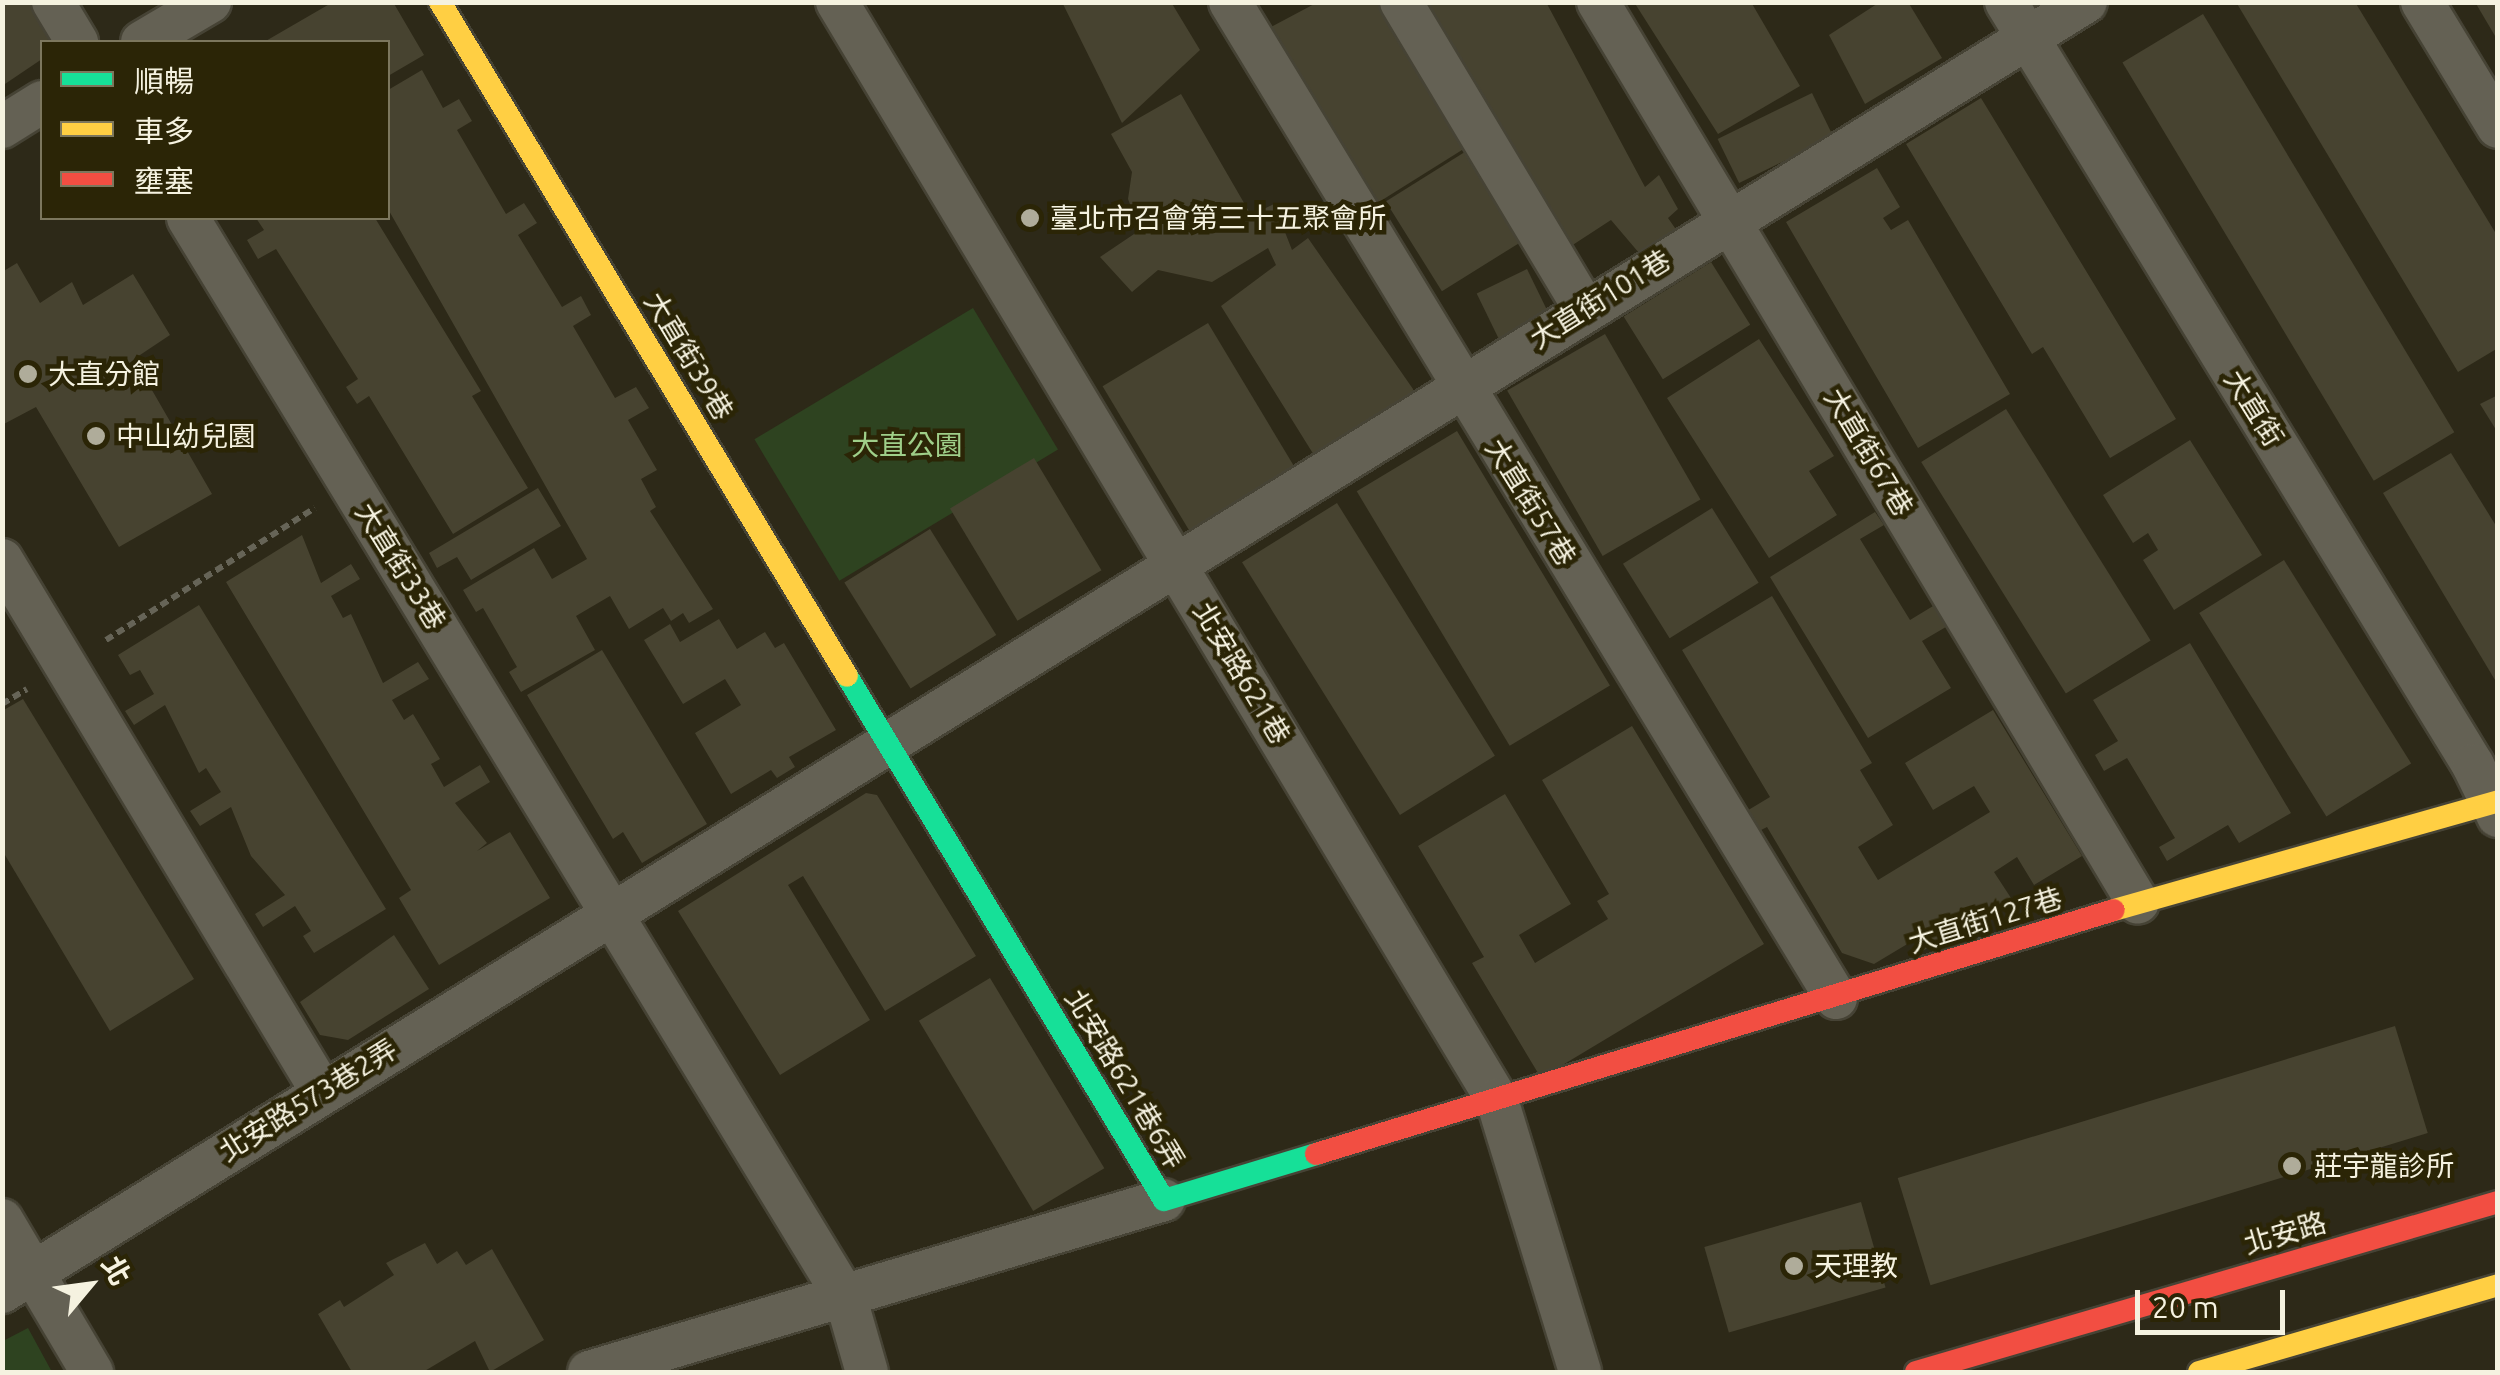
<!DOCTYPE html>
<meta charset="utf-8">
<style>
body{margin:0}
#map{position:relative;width:2500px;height:1375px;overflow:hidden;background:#2d2918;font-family:Ubuntu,"Noto Sans TC",sans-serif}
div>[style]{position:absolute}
.green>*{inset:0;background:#2e4320;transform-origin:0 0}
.building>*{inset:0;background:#474330;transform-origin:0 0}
.path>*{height:6px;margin-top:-3px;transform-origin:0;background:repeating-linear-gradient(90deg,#666457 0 8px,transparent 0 13px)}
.roads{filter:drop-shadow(2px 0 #464335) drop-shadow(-2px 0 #464335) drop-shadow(0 2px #464335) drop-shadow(0 -2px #464335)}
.street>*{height:42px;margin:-21px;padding:0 21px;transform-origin:21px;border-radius:21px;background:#646154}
.fast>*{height:22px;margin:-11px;padding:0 11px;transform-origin:11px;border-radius:11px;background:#16e098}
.slow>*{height:22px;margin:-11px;padding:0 11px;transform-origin:11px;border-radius:11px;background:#ffcf43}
.jam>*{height:22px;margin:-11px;padding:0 11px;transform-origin:11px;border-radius:11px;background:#f24e42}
.dots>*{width:28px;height:28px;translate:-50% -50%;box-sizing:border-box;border:5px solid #2b2506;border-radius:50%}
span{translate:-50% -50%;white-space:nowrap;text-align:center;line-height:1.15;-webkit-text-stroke:9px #2b2506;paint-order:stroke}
.poi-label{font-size:28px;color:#f5f2e0}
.left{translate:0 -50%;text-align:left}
.street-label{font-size:28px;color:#f5f2e0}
.park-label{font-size:28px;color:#9fcf89}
.frame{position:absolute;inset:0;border:5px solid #f5f2e0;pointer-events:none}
.legend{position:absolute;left:40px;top:40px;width:350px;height:180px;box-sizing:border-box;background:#2b2506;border:2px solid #7c775d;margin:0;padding:12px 18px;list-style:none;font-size:30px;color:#f5f2e0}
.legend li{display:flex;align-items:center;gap:20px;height:50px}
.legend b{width:50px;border:2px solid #7c775d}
.north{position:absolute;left:40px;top:1235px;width:100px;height:100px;-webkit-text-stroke:8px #2b2506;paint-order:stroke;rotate:61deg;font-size:28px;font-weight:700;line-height:40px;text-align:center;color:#f5f2e0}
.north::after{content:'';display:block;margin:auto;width:35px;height:45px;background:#f5f2e0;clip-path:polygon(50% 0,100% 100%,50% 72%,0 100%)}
.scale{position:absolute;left:2135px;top:1290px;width:150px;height:45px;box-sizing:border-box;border:5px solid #f5f2e0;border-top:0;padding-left:12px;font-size:30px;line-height:35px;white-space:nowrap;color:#f5f2e0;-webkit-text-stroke:8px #2b2506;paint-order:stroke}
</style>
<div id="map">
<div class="green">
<div style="left:973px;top:308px;width:165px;height:255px;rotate:59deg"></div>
<div style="clip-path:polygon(28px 1328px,52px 1372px,3px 1372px,3px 1341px)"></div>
</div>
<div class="building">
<div style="clip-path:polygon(2px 2px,49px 2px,56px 14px,42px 59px,2px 86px)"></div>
<div style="clip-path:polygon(333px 2px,393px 2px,424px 55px,388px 76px,388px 42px,264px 42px)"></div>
<div style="clip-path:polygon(1062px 2px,1171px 2px,1200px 50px,1122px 123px)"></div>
<div style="clip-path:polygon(1318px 2px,1383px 2px,1470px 145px,1379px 202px,1271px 27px)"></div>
<div style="clip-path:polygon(1426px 2px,1546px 2px,1645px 187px,1659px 175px,1678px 209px,1668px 218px,1682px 238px,1645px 260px,1611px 220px,1565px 250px)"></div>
<div style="clip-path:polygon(1634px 2px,1751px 2px,1800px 86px,1718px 134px)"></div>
<div style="clip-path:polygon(1880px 2px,1908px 2px,1942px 58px,1865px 104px,1829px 35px)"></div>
<div style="clip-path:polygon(2236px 2px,2355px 2px,2498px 237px,2498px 348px,2458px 372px)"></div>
<div style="clip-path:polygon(2475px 2px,2498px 2px,2498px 41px)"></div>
<div style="left:2203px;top:14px;width:488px;height:94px;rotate:59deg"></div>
<div style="clip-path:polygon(422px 70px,443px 108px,459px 99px,472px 121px,457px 130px,506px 214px,524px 203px,537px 223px,518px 235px,562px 307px,581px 296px,591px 315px,573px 326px,615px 398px,636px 387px,649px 408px,628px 420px,657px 470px,641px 479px,656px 507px,650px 511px,713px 609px,689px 623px,683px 613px,671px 621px,663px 608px,629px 629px,610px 596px,576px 616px,595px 650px,521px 692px,509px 672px,517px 667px,483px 608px,476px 612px,463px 590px,534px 548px,552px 579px,587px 559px,388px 209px,388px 90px)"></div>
<div style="left:1812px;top:93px;width:49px;height:105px;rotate:64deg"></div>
<div style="clip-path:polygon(1181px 94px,1251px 215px,1274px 204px,1292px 250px,1308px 238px,1413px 389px,1412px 415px,1322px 468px,1221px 306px,1276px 265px,1268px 248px,1212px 282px,1158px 270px,1132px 292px,1100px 257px,1140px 230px,1128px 199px,1132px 172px,1111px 134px)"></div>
<div style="clip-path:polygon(1981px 98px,2176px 419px,2110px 458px,2043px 347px,2032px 354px,1906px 144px)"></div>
<div style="left:1468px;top:150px;width:106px;height:97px;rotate:58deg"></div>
<div style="clip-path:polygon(1877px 168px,1900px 207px,1883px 218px,1891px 230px,1908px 220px,2010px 394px,1918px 448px,1786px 222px)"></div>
<div style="clip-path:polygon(256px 218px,375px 218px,481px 391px,472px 396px,528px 488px,453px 534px,369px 396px,357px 404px,346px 387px,358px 379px,276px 249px,258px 259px,247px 240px,264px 230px)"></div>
<div style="left:1711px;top:262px;width:74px;height:103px;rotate:58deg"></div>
<div style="clip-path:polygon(17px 263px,40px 303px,72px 282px,83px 305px,133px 274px,170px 335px,134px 359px,212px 494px,119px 547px,36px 407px,2px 425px,2px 272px)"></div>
<div style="left:1527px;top:269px;width:52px;height:56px;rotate:64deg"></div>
<div style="left:1208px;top:323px;width:175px;height:123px;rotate:59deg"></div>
<div style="left:1605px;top:334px;width:191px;height:113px;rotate:60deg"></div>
<div style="clip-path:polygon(1759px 339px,1834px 456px,1809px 471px,1837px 515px,1769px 558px,1667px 398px)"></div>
<div style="clip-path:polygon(2498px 395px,2498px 433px,2480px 404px)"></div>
<div style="left:2006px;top:409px;width:273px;height:100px;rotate:58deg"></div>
<div style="left:1457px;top:431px;width:297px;height:117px;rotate:59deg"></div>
<div style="clip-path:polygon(2190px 440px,2262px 555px,2174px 610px,2143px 560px,2158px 550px,2148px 533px,2133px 543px,2103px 495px)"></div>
<div style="clip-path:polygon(2451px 453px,2498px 529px,2498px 685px,2383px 493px)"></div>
<div style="left:1034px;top:458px;width:131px;height:98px;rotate:59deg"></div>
<div style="clip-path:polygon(538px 488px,561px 526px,471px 580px,457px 557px,437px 568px,429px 553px)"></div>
<div style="left:1337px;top:503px;width:298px;height:112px;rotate:58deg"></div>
<div style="left:1712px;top:508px;width:88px;height:105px;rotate:58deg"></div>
<div style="clip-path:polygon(1875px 512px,1884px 525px,1860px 539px,1910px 620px,1938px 603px,1951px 624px,1922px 641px,1951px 688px,1868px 738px,1770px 577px)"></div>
<div style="left:930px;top:529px;width:125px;height:101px;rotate:58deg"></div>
<div style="clip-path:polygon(302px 535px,321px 583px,351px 564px,360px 579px,331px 596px,343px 618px,351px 614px,383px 683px,418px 662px,429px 679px,392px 700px,404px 720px,413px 714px,440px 759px,431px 764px,444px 787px,480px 765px,490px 782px,455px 803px,487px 843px,477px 851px,510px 832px,550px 898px,439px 965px,399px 898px,411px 890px,226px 582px)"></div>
<div style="left:2284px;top:560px;width:240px;height:100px;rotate:58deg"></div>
<div style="clip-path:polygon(1772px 596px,1872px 763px,1860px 770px,1893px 825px,1858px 847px,1878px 880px,1990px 812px,1974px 786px,1933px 810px,1905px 763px,1993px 710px,2082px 856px,2034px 885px,2017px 857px,1994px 872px,2011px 898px,1921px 952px,1914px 940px,1874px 964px,1842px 953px,1767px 827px,1757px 832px,1745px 812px,1770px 797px,1682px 650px)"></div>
<div style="clip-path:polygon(199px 605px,386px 909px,314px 953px,303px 936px,311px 931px,295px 906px,263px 927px,255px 914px,285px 895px,251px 856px,231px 807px,200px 826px,190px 811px,221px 792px,206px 768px,199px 773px,165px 705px,134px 725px,125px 711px,154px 694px,140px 670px,130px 675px,118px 655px)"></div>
<div style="clip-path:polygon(719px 619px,737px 649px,765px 632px,775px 648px,784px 643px,836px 730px,789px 757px,795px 767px,777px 778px,771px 770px,731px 794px,695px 733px,741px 705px,725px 679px,683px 704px,644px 640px,670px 624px,680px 642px)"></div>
<div style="clip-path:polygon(2190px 643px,2291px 813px,2239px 843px,2228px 825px,2167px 861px,2159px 847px,2175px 838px,2127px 758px,2104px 771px,2095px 755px,2118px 741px,2093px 700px)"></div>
<div style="clip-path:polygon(602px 650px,707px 824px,642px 863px,623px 832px,613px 839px,527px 695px)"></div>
<div style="clip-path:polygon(23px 699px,194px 979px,110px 1031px,2px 850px,2px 711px)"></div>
<div style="clip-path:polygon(1632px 726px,1764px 944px,1541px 1078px,1472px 963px,1484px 957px,1418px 846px,1505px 794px,1571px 904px,1519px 935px,1535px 963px,1608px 919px,1597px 901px,1609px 894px,1542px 780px)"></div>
<div style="clip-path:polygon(866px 793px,877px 795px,976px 956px,885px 1011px,803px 876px,788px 885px,870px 1020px,780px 1075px,678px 911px)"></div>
<div style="clip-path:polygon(394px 935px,429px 989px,348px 1040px,320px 1035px,300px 1002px)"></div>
<div style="left:990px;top:978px;width:222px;height:83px;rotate:59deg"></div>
<div style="left:2395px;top:1026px;width:112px;height:520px;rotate:73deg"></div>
<div style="left:1861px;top:1202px;width:89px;height:163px;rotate:74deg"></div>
<div style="clip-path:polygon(425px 1243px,437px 1264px,457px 1251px,466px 1265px,492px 1249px,544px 1340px,490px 1372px,475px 1341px,423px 1372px,352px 1372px,318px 1314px,340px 1300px,344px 1307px,394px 1275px,386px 1263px)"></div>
</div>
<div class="path">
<div style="left:106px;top:640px;width:247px;rotate:-32.3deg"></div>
<div style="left:2px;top:704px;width:29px;rotate:-31deg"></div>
</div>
<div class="roads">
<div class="street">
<div style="left:53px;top:2px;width:47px;rotate:59deg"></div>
<div style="left:837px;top:2px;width:1281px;rotate:58.99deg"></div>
<div style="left:1497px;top:1100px;width:284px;rotate:73deg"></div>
<div style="left:1230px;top:2px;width:1166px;rotate:58.68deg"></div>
<div style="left:1401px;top:2px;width:357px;rotate:59.1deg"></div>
<div style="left:1598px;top:2px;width:1050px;rotate:59.06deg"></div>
<div style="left:2006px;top:2px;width:895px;rotate:58.53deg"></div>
<div style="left:2473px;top:765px;width:57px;rotate:63.9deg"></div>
<div style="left:2422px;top:2px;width:146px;rotate:58.7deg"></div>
<div style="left:142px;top:42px;width:79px;rotate:-30.5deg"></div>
<div style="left:2px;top:127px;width:47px;rotate:-32deg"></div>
<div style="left:188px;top:218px;width:1266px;rotate:58.67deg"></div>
<div style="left:846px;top:1299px;width:76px;rotate:74deg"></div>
<div style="left:2px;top:560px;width:619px;rotate:58.96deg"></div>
<div style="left:2px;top:1220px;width:177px;rotate:59.4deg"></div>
<div style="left:2px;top:1292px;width:2451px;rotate:-31.76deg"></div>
<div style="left:589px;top:1372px;width:600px;rotate:-16.65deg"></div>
</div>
<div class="fast">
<div style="left:847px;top:676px;width:612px;rotate:58.83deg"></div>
<div style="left:1164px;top:1200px;width:159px;rotate:-16.8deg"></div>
</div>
<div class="slow">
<div style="left:440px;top:2px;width:787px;rotate:58.87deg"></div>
<div style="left:2114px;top:910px;width:399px;rotate:-15.8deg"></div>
<div style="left:2199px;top:1372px;width:311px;rotate:-16.2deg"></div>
</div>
<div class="jam">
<div style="left:1316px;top:1154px;width:834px;rotate:-17deg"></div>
<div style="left:1916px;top:1372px;width:606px;rotate:-16.28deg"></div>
</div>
</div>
<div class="dots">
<div style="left:1030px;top:218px;background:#afac9a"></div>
<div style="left:28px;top:374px;background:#afac9a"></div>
<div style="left:96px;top:436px;background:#afac9a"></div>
<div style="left:2292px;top:1166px;background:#afac9a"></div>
<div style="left:1794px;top:1266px;background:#afac9a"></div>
</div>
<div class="poi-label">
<span class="left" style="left:1050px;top:218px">臺北市召會第三十五聚會所</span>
<span class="left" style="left:48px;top:374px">大直分館</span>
<span class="left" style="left:116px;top:436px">中山幼兒園</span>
<span class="left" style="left:2314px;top:1166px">莊宇龍診所</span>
<span class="left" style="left:1814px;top:1266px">天理教</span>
</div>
<div class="street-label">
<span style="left:1600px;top:299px;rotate:-32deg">大直街101巷</span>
<span style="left:689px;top:356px;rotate:59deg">大直街39巷</span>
<span style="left:2254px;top:408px;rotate:58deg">大直街</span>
<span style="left:1869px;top:452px;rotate:59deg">大直街67巷</span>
<span style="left:1531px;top:502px;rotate:58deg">大直街57巷</span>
<span style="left:401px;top:566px;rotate:58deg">大直街33巷</span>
<span style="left:1242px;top:673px;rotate:59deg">北安路621巷</span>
<span style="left:1985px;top:920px;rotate:-17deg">大直街127巷</span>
<span style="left:1125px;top:1079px;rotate:59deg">北安路621巷6弄</span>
<span style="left:308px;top:1100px;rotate:-32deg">北安路573巷2弄</span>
<span style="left:2285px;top:1233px;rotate:-16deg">北安路</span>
</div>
<div class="park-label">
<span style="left:907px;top:445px">大直公園</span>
</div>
<div class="frame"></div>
<ul class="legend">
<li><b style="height:12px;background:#16e098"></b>順暢</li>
<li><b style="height:12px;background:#ffcf43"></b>車多</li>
<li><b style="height:12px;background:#f24e42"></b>壅塞</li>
</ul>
<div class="north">北</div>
<div class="scale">20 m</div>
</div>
